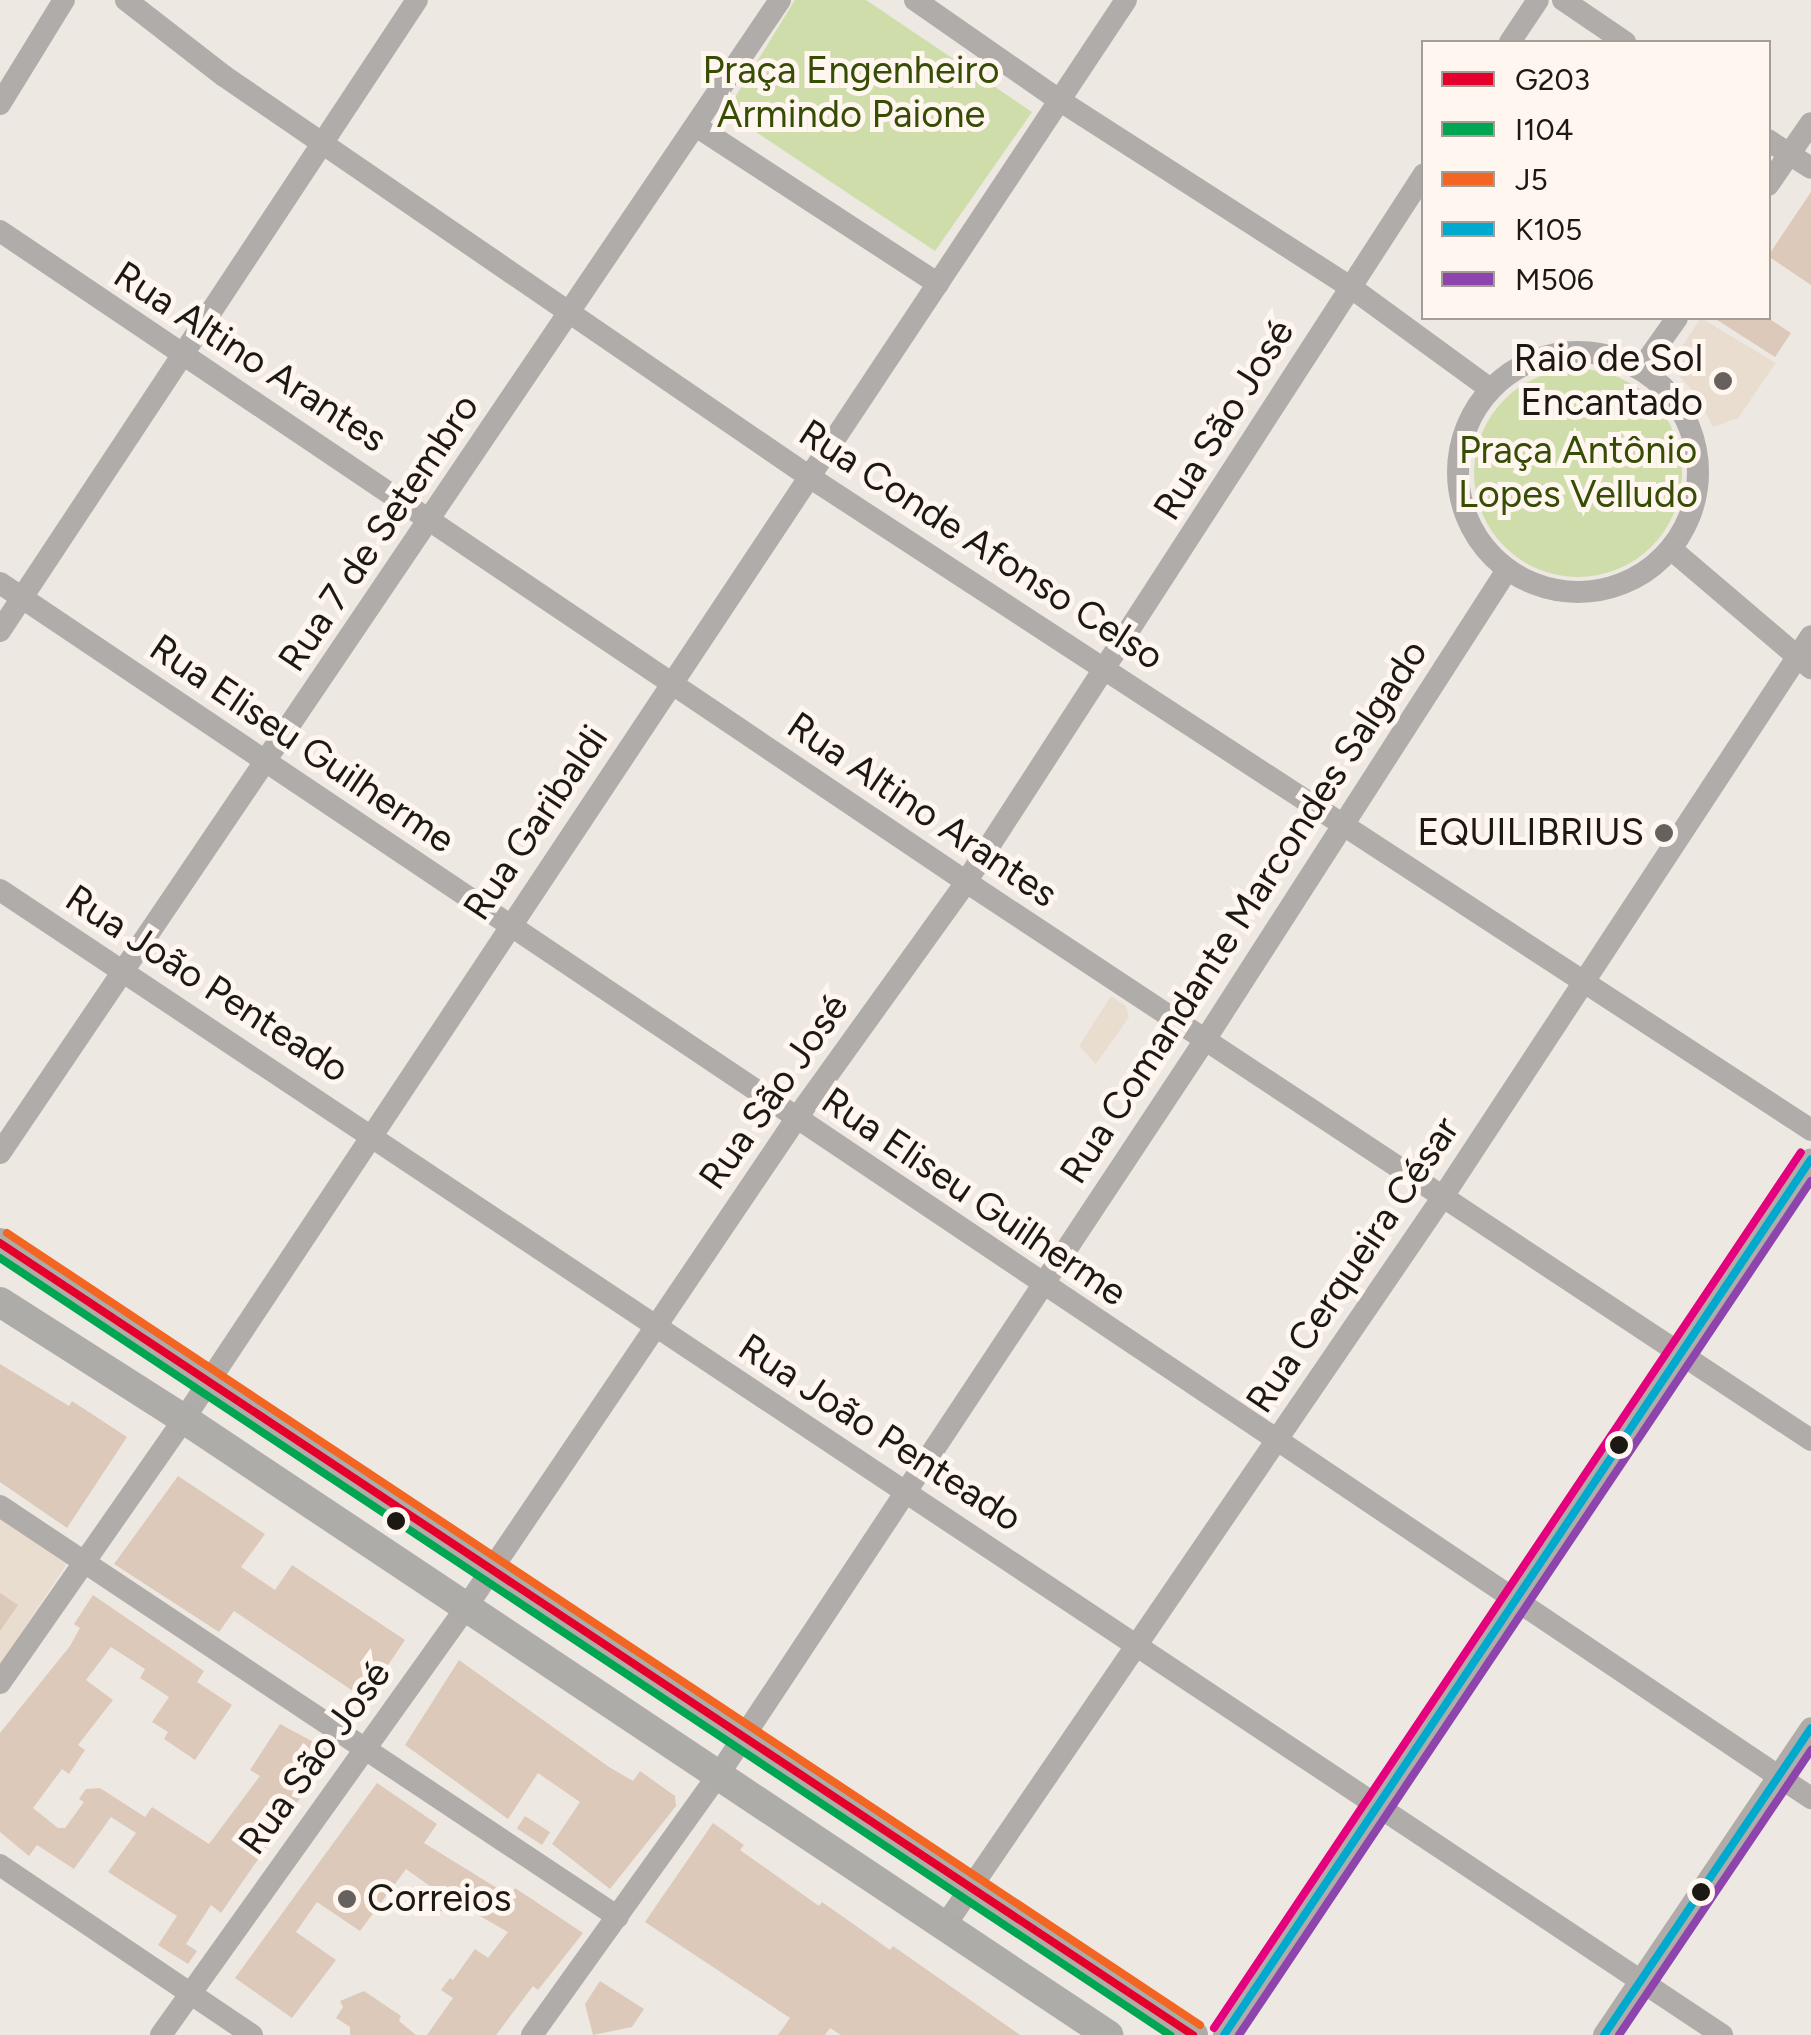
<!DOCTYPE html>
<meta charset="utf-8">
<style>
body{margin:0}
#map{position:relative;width:1811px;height:2035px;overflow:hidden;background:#eee8e2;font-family:Figtree,sans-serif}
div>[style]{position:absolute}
.built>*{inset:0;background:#e9ddd0}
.green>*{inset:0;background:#ceddaa}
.round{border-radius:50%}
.building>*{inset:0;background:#dcc9ba;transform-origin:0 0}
.minor>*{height:22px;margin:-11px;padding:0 11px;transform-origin:11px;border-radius:11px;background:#afacaa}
.minor>.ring{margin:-11px;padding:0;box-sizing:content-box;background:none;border:22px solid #afacaa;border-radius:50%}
.secondary>*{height:30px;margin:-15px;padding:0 15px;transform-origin:15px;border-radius:15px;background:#aeaca8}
.bus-1>*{height:8px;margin:-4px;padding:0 4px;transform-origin:4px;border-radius:4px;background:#e4002b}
.bus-2>*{height:8px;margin:-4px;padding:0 4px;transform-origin:4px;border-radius:4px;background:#00a651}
.bus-3>*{height:8px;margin:-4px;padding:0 4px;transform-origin:4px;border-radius:4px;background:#f26522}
.bus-4>*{height:8px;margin:-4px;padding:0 4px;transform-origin:4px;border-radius:4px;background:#00a9ce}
.bus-5>*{height:8px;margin:-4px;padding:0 4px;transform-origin:4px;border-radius:4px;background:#8e44ad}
.bus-6>*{height:8px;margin:-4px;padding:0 4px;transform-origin:4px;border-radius:4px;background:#e5007d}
.dots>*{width:28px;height:28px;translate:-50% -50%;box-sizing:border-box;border:5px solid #fef6ef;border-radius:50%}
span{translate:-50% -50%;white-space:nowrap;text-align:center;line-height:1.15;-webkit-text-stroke:10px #fef6ef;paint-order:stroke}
.park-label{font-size:38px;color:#374c05}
.street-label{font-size:38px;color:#1c1814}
.poi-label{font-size:38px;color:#1c1814}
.right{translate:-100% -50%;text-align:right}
.left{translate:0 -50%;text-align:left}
.legend{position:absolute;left:1421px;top:40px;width:350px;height:280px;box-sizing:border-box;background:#fef6ef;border:2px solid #a49d97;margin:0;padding:12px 18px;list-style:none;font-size:30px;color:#1c1814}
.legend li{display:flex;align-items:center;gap:20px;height:50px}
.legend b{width:50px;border:2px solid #a49d97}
</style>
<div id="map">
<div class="built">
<div style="clip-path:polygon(1701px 318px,1776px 363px,1738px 418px,1713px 427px,1695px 393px,1672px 369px,1672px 361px)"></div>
<div style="clip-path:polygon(1111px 996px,1126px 1006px,1129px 1017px,1096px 1064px,1079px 1046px)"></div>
<div style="clip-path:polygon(0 1517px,68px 1562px,0 1665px)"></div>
</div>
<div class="green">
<div style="clip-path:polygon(795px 0,866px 0,1032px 112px,935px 251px,726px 112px)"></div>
<div class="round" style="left:1474px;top:369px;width:208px;height:208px"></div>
</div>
<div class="building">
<div style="clip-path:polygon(1811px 192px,1811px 285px,1768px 256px)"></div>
<div style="clip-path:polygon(1714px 318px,1768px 318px,1791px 333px,1775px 357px)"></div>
<div style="clip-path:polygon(0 1364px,69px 1406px,72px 1401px,127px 1437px,67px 1528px,0 1482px)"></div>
<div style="clip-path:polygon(178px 1476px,265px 1534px,241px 1567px,275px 1590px,292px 1565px,405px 1640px,365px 1699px,234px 1611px,219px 1632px,114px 1564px)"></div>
<div style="clip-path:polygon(0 1593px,18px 1605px,0 1631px)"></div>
<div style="clip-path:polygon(93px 1595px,204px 1671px,197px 1682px,232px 1705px,195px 1760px,164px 1739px,168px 1732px,152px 1722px,169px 1697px,140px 1678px,145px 1669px,111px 1647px,86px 1680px,113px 1700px,78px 1745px,85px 1750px,69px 1774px,62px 1769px,33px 1808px,58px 1828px,65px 1828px,84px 1802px,79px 1799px,86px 1789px,100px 1788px,145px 1817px,152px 1807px,209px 1844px,260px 1776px,250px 1770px,280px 1724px,332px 1752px,221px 1913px,211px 1905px,186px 1944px,197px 1951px,188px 1964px,158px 1945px,177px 1916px,108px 1872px,136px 1833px,111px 1817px,74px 1869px,37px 1845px,29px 1856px,0 1832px,0 1733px,70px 1646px,80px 1628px,74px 1624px)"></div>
<div style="clip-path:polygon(459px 1660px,609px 1767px,633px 1781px,640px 1771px,675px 1796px,676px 1806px,610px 1889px,552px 1844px,580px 1802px,538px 1773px,508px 1819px,405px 1745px)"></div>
<div style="clip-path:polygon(377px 1783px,437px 1824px,424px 1843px,510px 1896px,515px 1888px,583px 1933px,538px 1990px,533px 1986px,496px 2035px,427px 2035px,453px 1998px,441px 1990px,450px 1978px,453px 1980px,475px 1949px,488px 1958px,508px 1932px,457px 1903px,450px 1916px,437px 1909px,444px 1896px,406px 1869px,360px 1931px,317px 1902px,296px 1932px,336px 1960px,292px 2018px,235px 1978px)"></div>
<div style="left:525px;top:1816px;width:30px;height:15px;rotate:33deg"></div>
<div style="clip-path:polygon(713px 1823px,744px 1845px,740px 1850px,788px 1884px,819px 1906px,822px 1902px,890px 1950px,893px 1946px,1020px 2035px,841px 2035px,830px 2028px,825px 2035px,778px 2035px,790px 2018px,645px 1922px)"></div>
<div style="clip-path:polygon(600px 1981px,644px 2009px,632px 2027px,593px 2035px,585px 2004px)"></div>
<div style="clip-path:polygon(364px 1991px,401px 2016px,399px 2021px,416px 2035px,350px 2035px,350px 2027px,336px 2018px,343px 2007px,340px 2001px)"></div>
</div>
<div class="minor">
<div style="left:126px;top:0;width:124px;rotate:37.8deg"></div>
<div style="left:224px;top:76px;width:711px;rotate:34.4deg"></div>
<div style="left:811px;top:478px;width:1194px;rotate:33.1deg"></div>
<div style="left:915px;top:0;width:175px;rotate:34.8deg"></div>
<div style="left:1059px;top:100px;width:345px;rotate:32.7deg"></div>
<div style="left:1349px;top:286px;width:175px;rotate:36.1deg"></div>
<div style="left:1563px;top:0;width:75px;rotate:34.1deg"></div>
<div style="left:1510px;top:42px;width:50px;rotate:-56.3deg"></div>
<div style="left:0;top:104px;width:122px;rotate:-58.4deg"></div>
<div style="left:696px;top:126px;width:289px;rotate:33.1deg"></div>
<div style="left:1768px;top:140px;width:51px;rotate:33.1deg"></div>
<div style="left:1768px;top:185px;width:75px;rotate:-55.3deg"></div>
<div style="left:0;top:231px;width:1174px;rotate:33.96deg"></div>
<div style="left:974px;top:887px;width:1003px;rotate:33.45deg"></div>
<div class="ring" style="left:1458px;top:352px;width:218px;height:218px"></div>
<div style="left:1641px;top:369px;width:62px;rotate:-54.8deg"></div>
<div style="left:1671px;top:549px;width:184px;rotate:40.4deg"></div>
<div style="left:0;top:583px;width:2181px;rotate:33.86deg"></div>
<div style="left:0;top:631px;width:756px;rotate:-56.54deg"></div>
<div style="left:0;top:890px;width:2068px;rotate:33.62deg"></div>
<div style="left:0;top:1153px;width:1392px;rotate:-55.92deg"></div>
<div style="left:0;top:1506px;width:742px;rotate:33.63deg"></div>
<div style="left:0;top:1683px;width:322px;rotate:-55.1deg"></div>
<div style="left:184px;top:1419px;width:1703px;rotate:-56.42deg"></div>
<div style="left:0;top:1865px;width:304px;rotate:34deg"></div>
<div style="left:944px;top:1927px;width:883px;rotate:-55.66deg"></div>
<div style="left:1442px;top:1198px;width:672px;rotate:-56.71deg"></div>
<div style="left:161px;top:2035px;width:523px;rotate:-54.49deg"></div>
<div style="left:465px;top:1609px;width:591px;rotate:-55.96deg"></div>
<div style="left:796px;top:1119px;width:292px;rotate:-54.3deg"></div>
<div style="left:966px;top:882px;width:843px;rotate:-57.1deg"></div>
<div style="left:532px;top:2035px;width:321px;rotate:-54.4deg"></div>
<div style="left:719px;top:1774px;width:880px;rotate:-56.49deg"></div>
<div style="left:1205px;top:1040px;width:559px;rotate:-57.28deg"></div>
<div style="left:1224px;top:2035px;width:1054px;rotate:-56.17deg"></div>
<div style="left:1604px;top:2035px;width:370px;rotate:-56deg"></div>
</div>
<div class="secondary">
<div style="left:0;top:1243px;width:1432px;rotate:33.58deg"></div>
<div style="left:0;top:1302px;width:218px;rotate:32.5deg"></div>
<div style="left:184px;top:1419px;width:1111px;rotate:33.69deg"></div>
</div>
<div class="bus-1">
<div style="left:0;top:1243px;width:1432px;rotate:33.58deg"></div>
</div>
<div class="bus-2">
<div style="left:0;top:1258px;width:1405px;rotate:33.59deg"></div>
</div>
<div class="bus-3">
<div style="left:7px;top:1233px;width:1432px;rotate:33.58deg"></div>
</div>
<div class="bus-4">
<div style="left:1224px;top:2035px;width:1054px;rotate:-56.17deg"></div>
<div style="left:1604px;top:2035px;width:370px;rotate:-56deg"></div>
</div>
<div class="bus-5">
<div style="left:1239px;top:2035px;width:1028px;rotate:-56.19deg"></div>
<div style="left:1619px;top:2035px;width:344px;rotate:-56deg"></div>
</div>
<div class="bus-6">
<div style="left:1214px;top:2028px;width:1054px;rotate:-56.17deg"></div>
</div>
<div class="dots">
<div style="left:1723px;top:381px;background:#66615c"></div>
<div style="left:1664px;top:833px;background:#66615c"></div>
<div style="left:1619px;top:1445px;background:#1c1814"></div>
<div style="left:396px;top:1521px;background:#1c1814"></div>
<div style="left:1701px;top:1892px;background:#1c1814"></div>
<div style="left:347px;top:1899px;background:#66615c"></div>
</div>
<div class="park-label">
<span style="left:851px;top:93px">Praça Engenheiro<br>Armindo Paione</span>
<span style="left:1578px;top:473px">Praça Antônio<br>Lopes Velludo</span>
</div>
<div class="street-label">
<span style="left:250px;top:357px;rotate:33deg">Rua Altino Arantes</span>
<span style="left:1224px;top:420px;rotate:-58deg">Rua São José</span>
<span style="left:379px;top:533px;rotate:-56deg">Rua 7 de Setembro</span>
<span style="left:981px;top:545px;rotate:33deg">Rua Conde Afonso Celso</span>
<span style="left:302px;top:744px;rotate:34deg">Rua Eliseu Guilherme</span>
<span style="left:922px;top:810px;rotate:34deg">Rua Altino Arantes</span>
<span style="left:536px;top:823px;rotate:-56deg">Rua Garibaldi</span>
<span style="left:1244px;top:912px;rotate:-57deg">Rua Comandante Marcondes Salgado</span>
<span style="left:207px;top:984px;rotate:33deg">Rua João Penteado</span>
<span style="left:774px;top:1092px;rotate:-55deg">Rua São José</span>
<span style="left:974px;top:1197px;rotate:34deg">Rua Eliseu Guilherme</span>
<span style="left:1353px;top:1265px;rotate:-56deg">Rua Cerqueira César</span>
<span style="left:880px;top:1433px;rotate:33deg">Rua João Penteado</span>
<span style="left:315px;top:1758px;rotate:-54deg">Rua São José</span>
</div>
<div class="poi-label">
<span class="right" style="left:1703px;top:381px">Raio de Sol<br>Encantado</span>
<span class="right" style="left:1644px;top:833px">EQUILIBRIUS</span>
<span class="left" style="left:367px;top:1899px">Correios</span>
</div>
<ul class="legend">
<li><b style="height:12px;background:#e4002b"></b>G203</li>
<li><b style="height:12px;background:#00a651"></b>I104</li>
<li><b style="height:12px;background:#f26522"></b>J5</li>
<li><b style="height:12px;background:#00a9ce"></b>K105</li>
<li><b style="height:12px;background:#8e44ad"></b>M506</li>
</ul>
</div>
